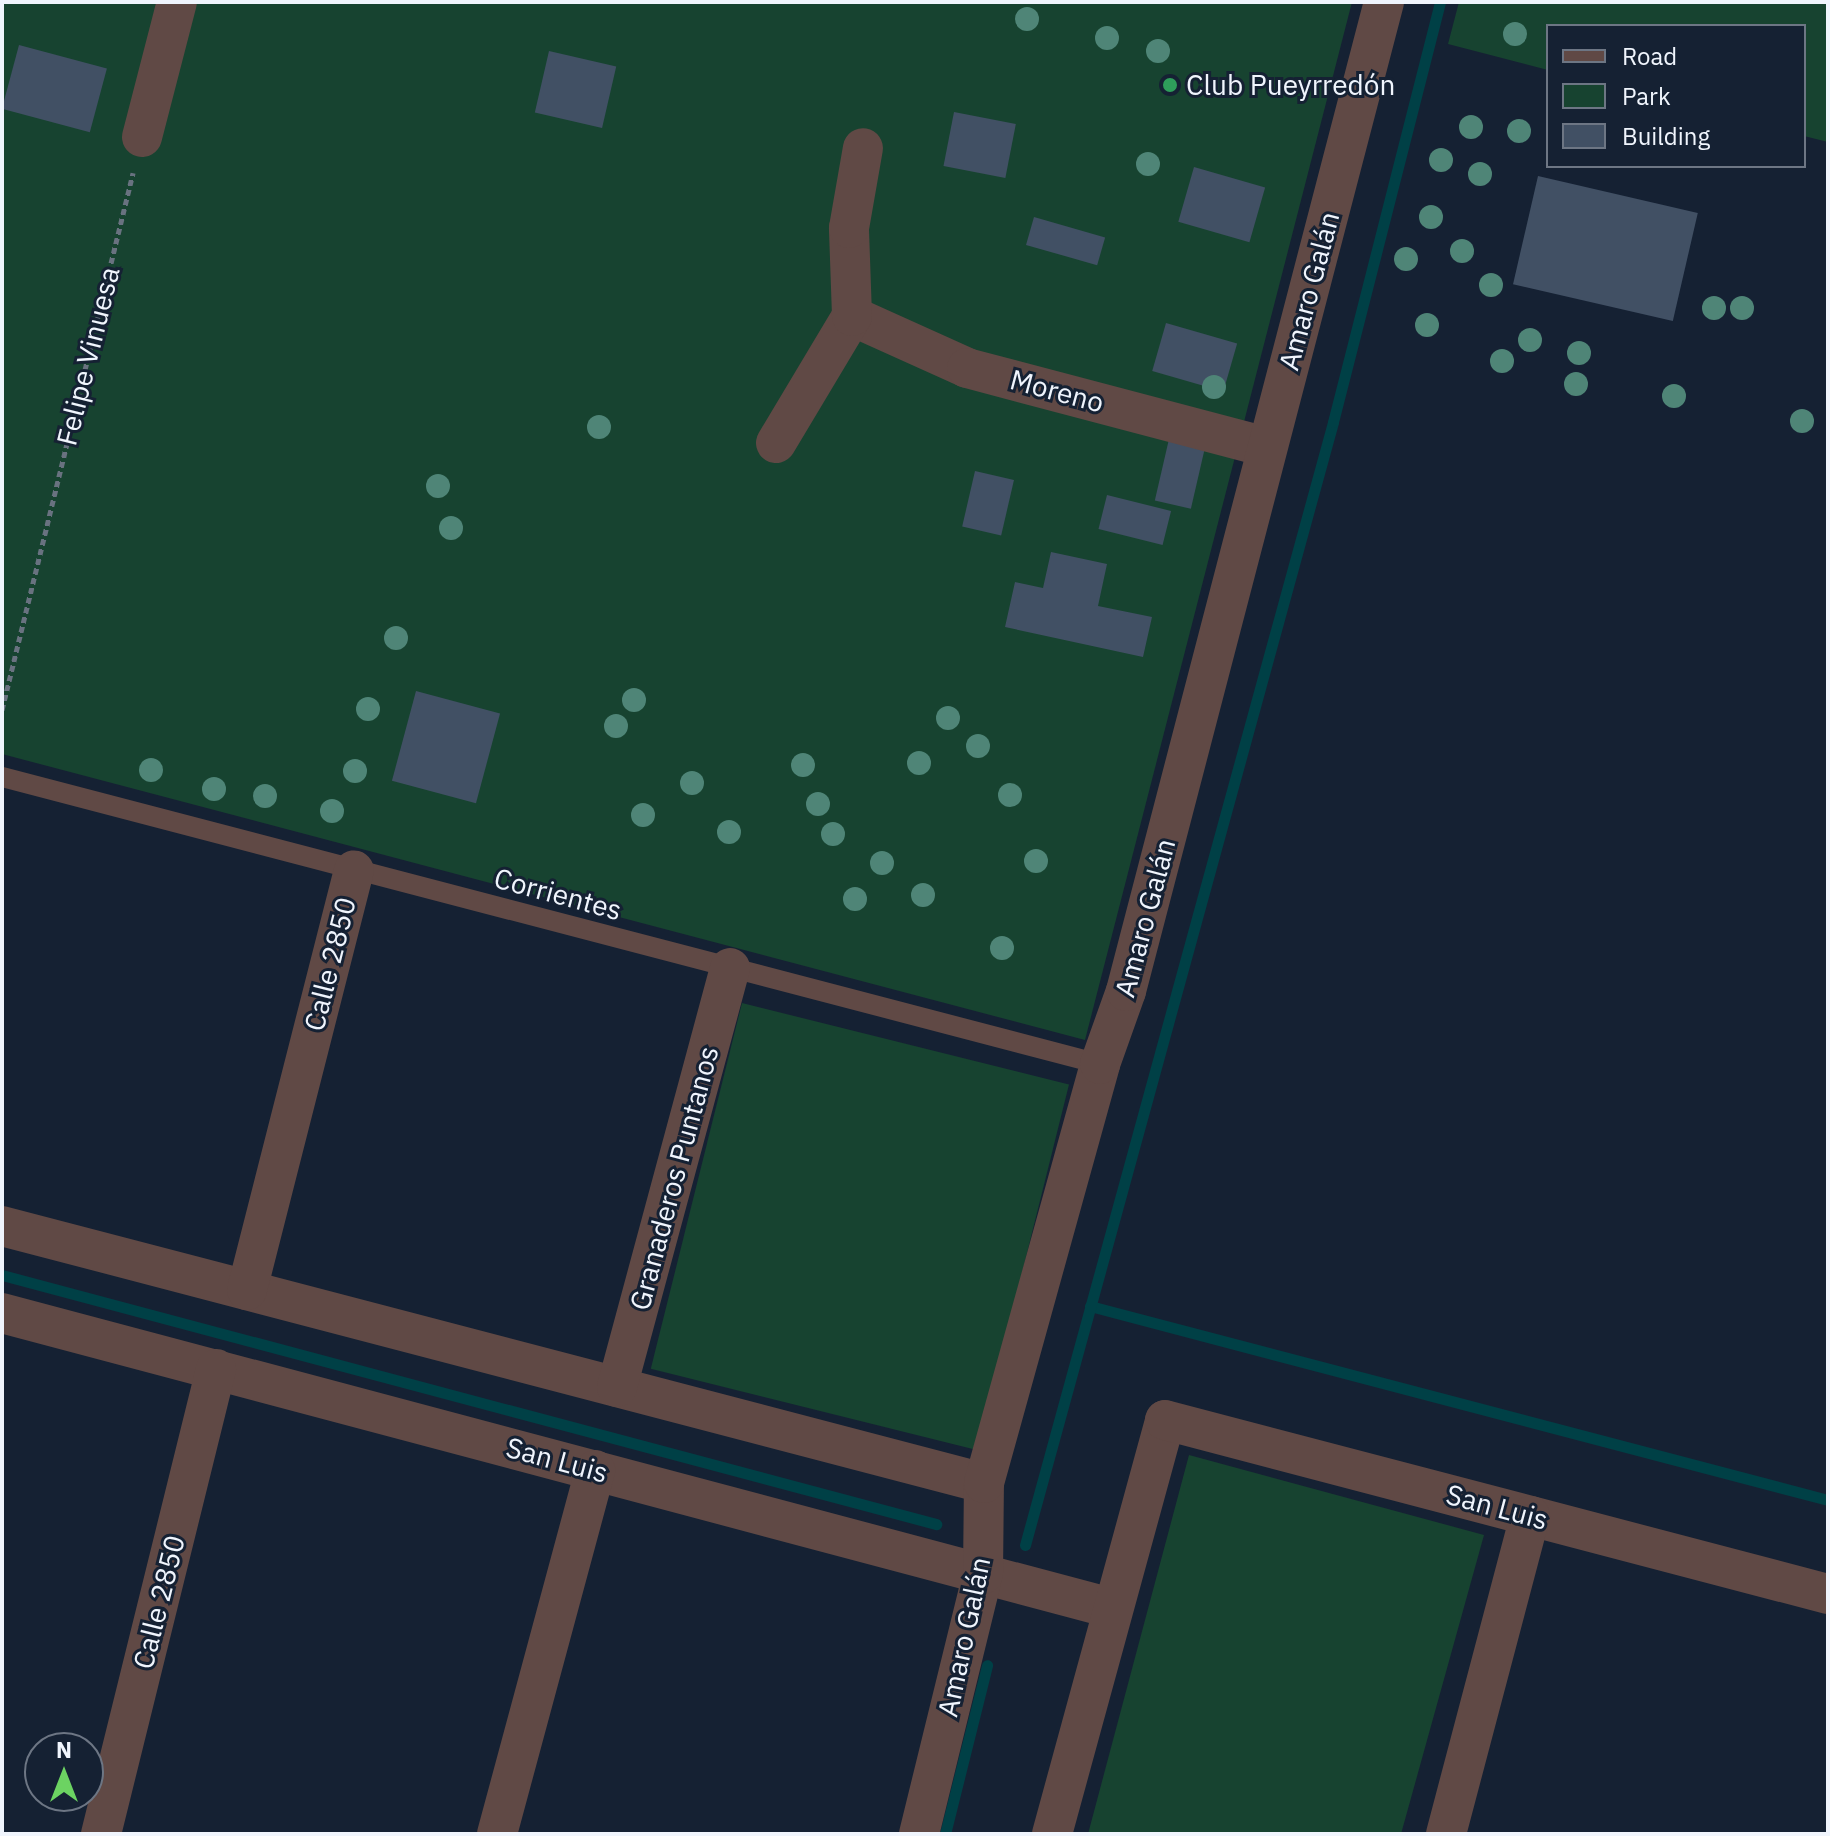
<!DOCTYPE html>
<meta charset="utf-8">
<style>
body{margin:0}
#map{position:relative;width:1830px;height:1836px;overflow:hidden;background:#152133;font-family:"IBM Plex Sans",sans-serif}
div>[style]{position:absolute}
.green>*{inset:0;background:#174330;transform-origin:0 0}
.stream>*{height:11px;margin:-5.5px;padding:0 5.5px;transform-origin:5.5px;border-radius:5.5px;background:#004046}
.building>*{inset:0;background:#415064;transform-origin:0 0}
.path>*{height:5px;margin-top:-2.5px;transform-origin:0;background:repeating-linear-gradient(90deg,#697280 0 6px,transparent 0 10px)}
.service>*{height:20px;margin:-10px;padding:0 10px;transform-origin:10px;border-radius:10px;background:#604945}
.minor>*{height:40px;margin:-20px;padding:0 20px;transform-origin:20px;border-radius:20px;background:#604945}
.trees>*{width:24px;height:24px;margin:-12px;border-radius:50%;background:#4f8577}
.dots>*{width:22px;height:22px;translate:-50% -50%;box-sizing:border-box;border:4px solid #152133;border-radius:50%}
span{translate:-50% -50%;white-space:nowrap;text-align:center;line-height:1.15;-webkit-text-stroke:6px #152133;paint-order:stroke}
.poi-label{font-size:28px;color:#f0f5fd}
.left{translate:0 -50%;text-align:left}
.street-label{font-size:28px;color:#f0f5fd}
.frame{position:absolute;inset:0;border:4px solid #f0f5fd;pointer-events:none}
.legend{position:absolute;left:1546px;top:24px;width:260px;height:144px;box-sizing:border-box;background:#152133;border:2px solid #6d7684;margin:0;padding:10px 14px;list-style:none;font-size:24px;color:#f0f5fd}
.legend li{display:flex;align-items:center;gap:16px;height:40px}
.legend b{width:40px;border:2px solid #6d7684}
.north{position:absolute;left:24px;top:1732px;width:80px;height:80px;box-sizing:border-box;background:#152133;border:2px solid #6d7684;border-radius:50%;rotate:0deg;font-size:22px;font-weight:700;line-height:32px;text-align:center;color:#f0f5fd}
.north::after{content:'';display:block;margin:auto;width:28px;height:36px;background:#6cd362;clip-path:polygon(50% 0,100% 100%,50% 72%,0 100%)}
</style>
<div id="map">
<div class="green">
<div style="clip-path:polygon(2px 2px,1352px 2px,1085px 1040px,2px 754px)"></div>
<div style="clip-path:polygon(1459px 2px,1828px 2px,1828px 142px,1804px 136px,1804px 26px,1548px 26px,1548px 70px,1448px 44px)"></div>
<div style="left:742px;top:1003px;width:337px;height:377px;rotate:14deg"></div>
<div style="clip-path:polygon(1189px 1455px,1484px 1535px,1401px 1834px,1088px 1834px)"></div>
</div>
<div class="stream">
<div style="left:2px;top:1275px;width:967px;rotate:14.93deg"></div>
<div style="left:1090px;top:1306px;width:763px;rotate:14.73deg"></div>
<div style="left:1025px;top:1545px;width:1164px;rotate:-74.66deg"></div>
<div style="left:1333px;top:422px;width:433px;rotate:-75.7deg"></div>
<div style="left:945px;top:1834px;width:174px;rotate:-76deg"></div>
</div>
<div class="building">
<div style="left:19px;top:45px;width:91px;height:66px;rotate:15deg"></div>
<div style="left:549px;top:51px;width:69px;height:63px;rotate:13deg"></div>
<div style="left:954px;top:112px;width:63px;height:55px;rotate:11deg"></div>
<div style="left:1194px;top:167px;width:74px;height:57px;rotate:16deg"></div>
<div style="left:1538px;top:176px;width:164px;height:111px;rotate:13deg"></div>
<div style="left:1034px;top:217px;width:74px;height:29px;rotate:16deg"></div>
<div style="left:1166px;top:323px;width:74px;height:50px;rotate:16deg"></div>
<div style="left:1169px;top:439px;width:37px;height:63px;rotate:13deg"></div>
<div style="left:975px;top:471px;width:40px;height:57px;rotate:13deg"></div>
<div style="left:1107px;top:495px;width:66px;height:35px;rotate:14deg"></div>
<div style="clip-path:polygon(1051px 552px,1107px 564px,1098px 606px,1152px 617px,1143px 657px,1005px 627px,1015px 582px,1043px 588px)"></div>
<div style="left:416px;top:691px;width:87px;height:93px;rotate:15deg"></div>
</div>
<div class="path">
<div style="left:2px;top:710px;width:553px;rotate:-76.29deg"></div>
</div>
<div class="service">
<div style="left:2px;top:777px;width:1135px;rotate:14.65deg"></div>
</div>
<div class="minor">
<div style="left:142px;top:137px;width:139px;rotate:-75.5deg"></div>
<div style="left:852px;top:316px;width:126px;rotate:24.3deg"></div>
<div style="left:967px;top:368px;width:310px;rotate:14.8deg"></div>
<div style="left:776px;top:443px;width:148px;rotate:-59.1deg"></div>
<div style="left:852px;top:316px;width:88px;rotate:-92deg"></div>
<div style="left:849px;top:228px;width:81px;rotate:-80.1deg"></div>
<div style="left:2px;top:1226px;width:1015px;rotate:14.67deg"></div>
<div style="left:247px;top:1290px;width:433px;rotate:-75.7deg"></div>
<div style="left:2px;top:1313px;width:1148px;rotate:14.9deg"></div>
<div style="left:617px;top:1387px;width:434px;rotate:-74.9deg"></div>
<div style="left:101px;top:1834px;width:479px;rotate:-76.1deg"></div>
<div style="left:497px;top:1834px;width:377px;rotate:-74.9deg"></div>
<div style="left:919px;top:1834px;width:268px;rotate:-76.2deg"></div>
<div style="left:983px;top:1574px;width:91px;rotate:-89.4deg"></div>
<div style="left:984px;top:1483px;width:435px;rotate:-74.5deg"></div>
<div style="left:1100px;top:1064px;width:77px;rotate:-70.4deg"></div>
<div style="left:1126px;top:991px;width:1022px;rotate:-75.38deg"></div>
<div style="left:1052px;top:1834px;width:429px;rotate:-74.7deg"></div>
<div style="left:1165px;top:1420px;width:685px;rotate:14.71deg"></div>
<div style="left:1446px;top:1834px;width:329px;rotate:-75.2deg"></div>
</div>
<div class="trees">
<div style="left:1027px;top:19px"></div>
<div style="left:1515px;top:34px"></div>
<div style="left:1107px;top:38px"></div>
<div style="left:1158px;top:51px"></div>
<div style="left:1471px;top:127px"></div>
<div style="left:1519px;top:131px"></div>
<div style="left:1441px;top:160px"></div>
<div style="left:1148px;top:164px"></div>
<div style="left:1480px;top:174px"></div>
<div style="left:1431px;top:217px"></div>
<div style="left:1462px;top:251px"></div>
<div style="left:1406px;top:259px"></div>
<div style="left:1491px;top:285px"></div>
<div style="left:1714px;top:308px"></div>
<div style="left:1742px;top:308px"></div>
<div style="left:1427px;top:325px"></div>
<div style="left:1530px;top:340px"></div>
<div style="left:1579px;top:353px"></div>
<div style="left:1502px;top:361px"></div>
<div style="left:1576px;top:384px"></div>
<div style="left:1214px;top:387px"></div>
<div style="left:1674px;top:396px"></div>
<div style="left:1802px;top:421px"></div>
<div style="left:599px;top:427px"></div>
<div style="left:438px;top:486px"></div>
<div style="left:451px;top:528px"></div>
<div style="left:396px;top:638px"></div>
<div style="left:634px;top:700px"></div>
<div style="left:368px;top:709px"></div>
<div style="left:948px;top:718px"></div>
<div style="left:616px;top:726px"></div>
<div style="left:978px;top:746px"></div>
<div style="left:919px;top:763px"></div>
<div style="left:803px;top:765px"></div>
<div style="left:151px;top:770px"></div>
<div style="left:355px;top:771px"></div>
<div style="left:692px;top:783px"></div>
<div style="left:214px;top:789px"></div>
<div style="left:1010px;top:795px"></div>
<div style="left:265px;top:796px"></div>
<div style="left:818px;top:804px"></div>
<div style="left:332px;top:811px"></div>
<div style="left:643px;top:815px"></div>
<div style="left:729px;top:832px"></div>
<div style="left:833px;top:834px"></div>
<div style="left:1036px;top:861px"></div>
<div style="left:882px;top:863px"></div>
<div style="left:923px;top:895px"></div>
<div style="left:855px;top:899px"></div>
<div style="left:1002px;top:948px"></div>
</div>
<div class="dots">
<div style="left:1170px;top:85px;background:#2e9e5b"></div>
</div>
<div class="poi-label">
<span class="left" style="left:1186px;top:85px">Club Pueyrredón</span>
</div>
<div class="street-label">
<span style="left:1309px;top:291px;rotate:-75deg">Amaro Galán</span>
<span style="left:88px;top:356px;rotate:-76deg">Felipe Vinuesa</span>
<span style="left:1057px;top:391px;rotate:15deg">Moreno</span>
<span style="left:558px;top:894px;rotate:15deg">Corrientes</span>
<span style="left:1145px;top:918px;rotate:-75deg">Amaro Galán</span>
<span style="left:330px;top:964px;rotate:-76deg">Calle 2850</span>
<span style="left:674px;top:1178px;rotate:-75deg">Granaderos Puntanos</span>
<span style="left:557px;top:1460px;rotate:15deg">San Luis</span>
<span style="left:1497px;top:1507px;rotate:15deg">San Luis</span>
<span style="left:159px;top:1602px;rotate:-76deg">Calle 2850</span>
<span style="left:964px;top:1637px;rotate:-78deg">Amaro Galán</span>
</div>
<div class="frame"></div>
<ul class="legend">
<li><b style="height:10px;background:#604945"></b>Road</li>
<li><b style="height:22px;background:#174330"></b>Park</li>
<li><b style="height:22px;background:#415064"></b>Building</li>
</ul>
<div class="north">N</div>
</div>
